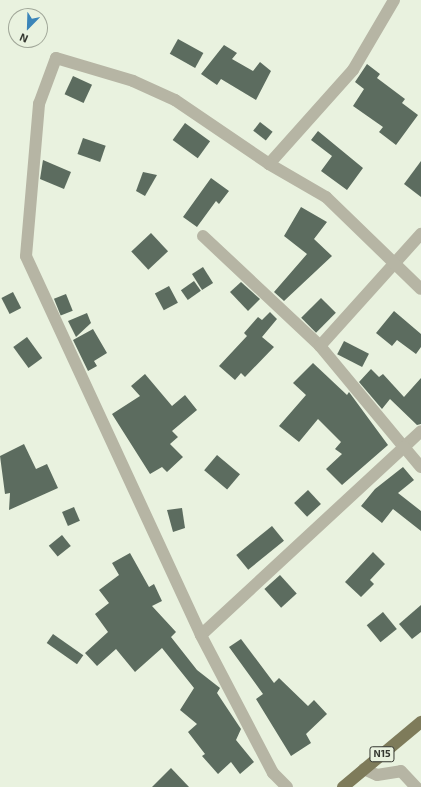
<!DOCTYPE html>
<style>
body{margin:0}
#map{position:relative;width:421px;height:787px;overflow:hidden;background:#e9f2df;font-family:"Exo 2",sans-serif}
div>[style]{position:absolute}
.building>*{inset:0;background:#5c6c5f;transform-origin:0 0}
.minor>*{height:12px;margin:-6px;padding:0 6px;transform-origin:6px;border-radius:6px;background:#b6b5a4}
.trunk>*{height:12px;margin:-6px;padding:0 6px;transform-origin:6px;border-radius:6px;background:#7e7b5a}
span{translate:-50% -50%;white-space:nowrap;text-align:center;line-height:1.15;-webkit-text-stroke:4px #e9f2df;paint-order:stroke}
.shield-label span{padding:1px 3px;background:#e9f2df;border:1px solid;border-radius:3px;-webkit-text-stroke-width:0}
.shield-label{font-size:10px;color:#343730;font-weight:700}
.north{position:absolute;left:8px;top:8px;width:40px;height:40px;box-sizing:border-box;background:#e9f2df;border:1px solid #a1a799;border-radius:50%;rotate:203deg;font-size:11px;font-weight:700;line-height:16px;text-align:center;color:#343730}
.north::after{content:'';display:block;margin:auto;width:14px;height:18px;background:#3b85b9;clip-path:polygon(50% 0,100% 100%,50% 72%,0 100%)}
</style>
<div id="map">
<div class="building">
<div style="left:178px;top:39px;width:29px;height:17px;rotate:29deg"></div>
<div style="clip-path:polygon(224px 45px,237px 53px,232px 59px,253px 71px,260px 62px,271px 71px,256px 100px,221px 79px,217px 85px,201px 74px)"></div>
<div style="clip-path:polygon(367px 64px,380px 74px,377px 78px,405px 99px,402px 103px,418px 115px,396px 145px,379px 132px,383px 127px,353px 106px,364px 89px,355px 82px)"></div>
<div style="left:73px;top:76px;width:21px;height:20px;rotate:25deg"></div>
<div style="left:260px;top:122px;width:16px;height:11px;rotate:38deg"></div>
<div style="left:185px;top:123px;width:31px;height:21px;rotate:36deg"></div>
<div style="clip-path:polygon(318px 131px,363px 168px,347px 190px,321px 171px,332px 156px,311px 140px)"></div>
<div style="left:83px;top:138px;width:24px;height:17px;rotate:19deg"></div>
<div style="clip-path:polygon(43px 160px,71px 172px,64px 189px,40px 179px)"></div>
<div style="clip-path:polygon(421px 161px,421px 197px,404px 184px)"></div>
<div style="clip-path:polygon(143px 172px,157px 175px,145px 196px,136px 191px)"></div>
<div style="clip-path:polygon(211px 178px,229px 191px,219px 204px,216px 201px,197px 227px,183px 217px)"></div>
<div style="clip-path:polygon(301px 207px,327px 222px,314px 239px,332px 256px,284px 301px,274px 292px,307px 254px,284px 236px)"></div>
<div style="left:151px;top:233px;width:25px;height:27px;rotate:47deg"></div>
<div style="left:203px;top:267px;width:19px;height:13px;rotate:58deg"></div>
<div style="left:194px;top:281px;width:12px;height:16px;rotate:55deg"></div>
<div style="clip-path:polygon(241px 282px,260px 299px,248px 311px,230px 292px)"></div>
<div style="left:169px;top:286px;width:19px;height:16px;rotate:62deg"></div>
<div style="left:13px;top:292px;width:18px;height:13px;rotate:63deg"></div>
<div style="left:66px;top:294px;width:18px;height:13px;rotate:68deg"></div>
<div style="left:321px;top:298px;width:21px;height:28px;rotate:45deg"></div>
<div style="clip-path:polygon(394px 311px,421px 334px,421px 347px,416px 354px,397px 340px,392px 346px,376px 333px)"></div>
<div style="clip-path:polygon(270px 312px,277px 319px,262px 337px,274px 347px,245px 377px,241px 373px,235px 380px,219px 366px,247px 336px,244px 333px,258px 317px,262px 320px)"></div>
<div style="clip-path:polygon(87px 313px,91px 323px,76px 337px,68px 321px)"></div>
<div style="clip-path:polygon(93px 329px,107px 353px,94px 361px,97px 366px,88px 371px,73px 340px)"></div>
<div style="left:27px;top:337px;width:26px;height:17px;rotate:54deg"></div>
<div style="left:344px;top:341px;width:28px;height:15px;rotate:27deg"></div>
<div style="clip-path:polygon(313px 363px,347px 395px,349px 392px,388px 445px,342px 485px,326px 469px,342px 454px,335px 449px,341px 442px,318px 419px,299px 442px,279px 426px,306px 395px,293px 383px)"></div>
<div style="clip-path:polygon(371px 369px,379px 377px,383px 374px,404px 397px,421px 378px,421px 424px,417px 425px,390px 399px,382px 409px,359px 382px)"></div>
<div style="clip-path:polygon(145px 374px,172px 406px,185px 395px,197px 410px,172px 431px,178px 437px,170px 444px,183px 457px,167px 472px,162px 467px,150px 474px,112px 414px,140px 396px,131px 386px)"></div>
<div style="clip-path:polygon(24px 444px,36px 469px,47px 464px,58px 488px,9px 510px,10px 493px,5px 494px,0 456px)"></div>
<div style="left:217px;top:455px;width:30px;height:20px;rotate:40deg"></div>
<div style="clip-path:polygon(403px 467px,414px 480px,398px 493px,421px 511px,421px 531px,393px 509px,382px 523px,361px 506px,375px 489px)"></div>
<div style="left:308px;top:490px;width:19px;height:19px;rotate:47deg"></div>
<div style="left:74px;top:507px;width:15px;height:13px;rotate:67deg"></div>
<div style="clip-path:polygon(182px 508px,185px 528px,173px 532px,167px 510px)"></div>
<div style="left:272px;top:526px;width:19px;height:46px;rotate:51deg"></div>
<div style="left:62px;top:535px;width:14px;height:17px;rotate:51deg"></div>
<div style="clip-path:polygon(373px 552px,385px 564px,370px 580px,374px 584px,361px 597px,345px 582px)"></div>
<div style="clip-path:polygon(130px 553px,149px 587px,154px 584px,162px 601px,152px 606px,176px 632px,171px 637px,197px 670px,220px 688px,217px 693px,241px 729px,236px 740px,254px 762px,240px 774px,231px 762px,218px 774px,202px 756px,205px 754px,188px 732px,197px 724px,180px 710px,194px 688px,162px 648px,135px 672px,116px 649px,97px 666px,85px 653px,108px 632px,95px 614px,109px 603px,99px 590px,119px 575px,112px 563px)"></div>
<div style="left:280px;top:575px;width:25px;height:21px;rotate:48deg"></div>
<div style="clip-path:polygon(421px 605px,421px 632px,412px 639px,399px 624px)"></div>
<div style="left:383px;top:612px;width:22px;height:21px;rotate:51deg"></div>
<div style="left:53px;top:634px;width:37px;height:11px;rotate:35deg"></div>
<div style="clip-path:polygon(241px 639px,274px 683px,279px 678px,308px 706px,314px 700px,327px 714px,306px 734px,311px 743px,291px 756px,256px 699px,263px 694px,229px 647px)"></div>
<div style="clip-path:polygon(171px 768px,189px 787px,152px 787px)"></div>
</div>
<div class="minor">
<div style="left:269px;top:164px;width:126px;rotate:-48.2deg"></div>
<div style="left:353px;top:70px;width:81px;rotate:-59.6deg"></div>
<div style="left:203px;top:236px;width:161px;rotate:43.2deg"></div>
<div style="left:320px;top:346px;width:131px;rotate:50.3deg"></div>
<div style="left:404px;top:447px;width:23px;rotate:-43deg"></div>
<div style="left:320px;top:346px;width:151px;rotate:-48deg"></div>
<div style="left:201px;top:635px;width:277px;rotate:-42.8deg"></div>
<div style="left:404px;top:447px;width:26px;rotate:50deg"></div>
<div style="left:364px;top:769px;width:14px;rotate:25deg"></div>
<div style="left:377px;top:775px;width:24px;rotate:-9deg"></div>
<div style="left:401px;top:771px;width:22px;rotate:47deg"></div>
<div style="left:287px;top:787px;width:20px;rotate:-135deg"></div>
<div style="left:273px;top:773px;width:156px;rotate:-117.6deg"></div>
<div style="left:201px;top:635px;width:417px;rotate:-114.8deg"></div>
<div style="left:26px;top:256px;width:153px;rotate:-85.1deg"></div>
<div style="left:39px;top:104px;width:49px;rotate:-69.7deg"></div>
<div style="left:56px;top:58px;width:80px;rotate:16.6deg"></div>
<div style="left:133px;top:81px;width:46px;rotate:24.3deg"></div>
<div style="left:175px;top:100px;width:114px;rotate:34.2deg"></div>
<div style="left:269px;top:164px;width:66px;rotate:30.1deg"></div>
<div style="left:326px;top:197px;width:132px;rotate:44.1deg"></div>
</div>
<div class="trunk">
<div style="left:343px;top:787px;width:102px;rotate:-39.8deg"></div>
</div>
<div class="shield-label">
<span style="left:382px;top:754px">N15</span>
</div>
<div class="north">N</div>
</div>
